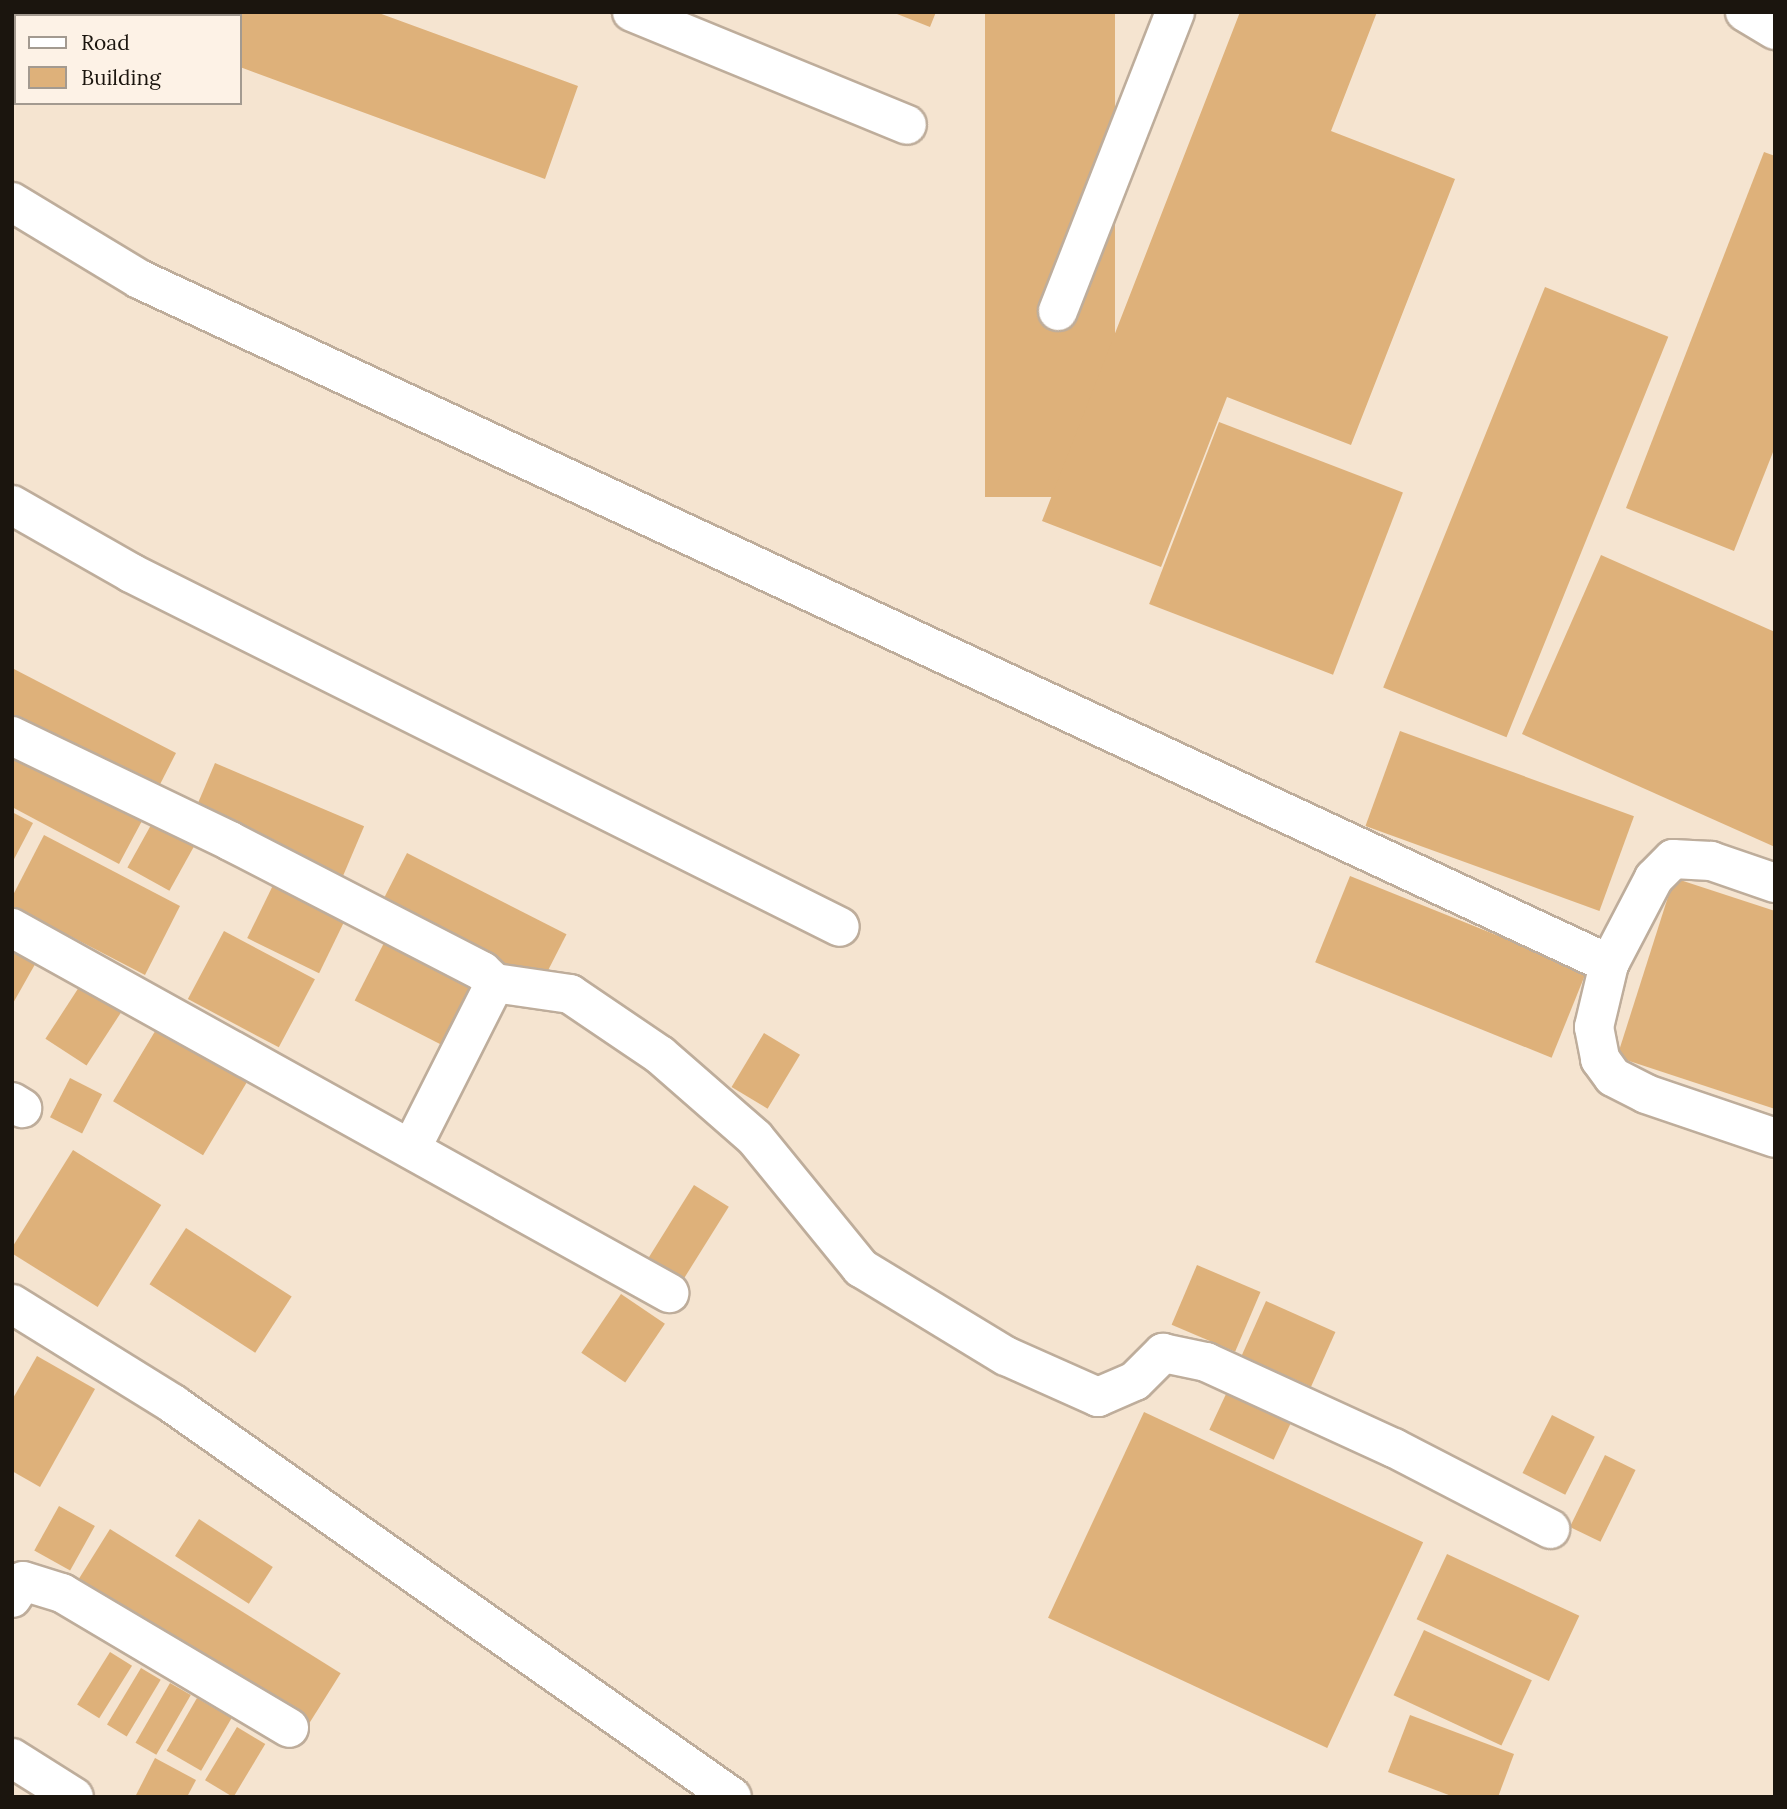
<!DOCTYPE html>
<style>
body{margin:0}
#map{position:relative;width:1787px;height:1809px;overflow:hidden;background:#f5e4d0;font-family:Lora,serif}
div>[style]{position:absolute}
.building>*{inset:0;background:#deb17a;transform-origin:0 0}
.roads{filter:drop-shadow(2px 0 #bead9b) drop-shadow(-2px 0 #bead9b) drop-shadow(0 2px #bead9b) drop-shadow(0 -2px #bead9b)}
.minor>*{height:38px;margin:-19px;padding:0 19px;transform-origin:19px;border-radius:19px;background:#fff}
span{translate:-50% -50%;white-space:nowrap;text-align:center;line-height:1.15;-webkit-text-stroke:5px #fdf2e6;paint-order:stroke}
.frame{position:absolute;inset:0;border:14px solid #1b150e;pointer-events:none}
.legend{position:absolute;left:14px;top:14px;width:228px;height:91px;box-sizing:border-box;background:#fdf2e6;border:2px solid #a39a90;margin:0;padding:9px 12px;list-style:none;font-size:21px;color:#1b150e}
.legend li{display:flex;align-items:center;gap:14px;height:35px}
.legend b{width:35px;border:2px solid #a39a90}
</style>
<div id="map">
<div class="building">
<div style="clip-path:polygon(121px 12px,376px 12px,578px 86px,545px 179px,240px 67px,240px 16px,120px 16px)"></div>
<div style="clip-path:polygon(892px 12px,936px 12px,930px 27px)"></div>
<div style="left:985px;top:12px;width:130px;height:485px"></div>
<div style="clip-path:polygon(1240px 12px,1377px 12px,1331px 131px,1455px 179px,1351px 445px,1227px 397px,1161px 567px,1042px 521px)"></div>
<div style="clip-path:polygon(1764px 152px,1775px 156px,1775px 447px,1734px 551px,1626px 508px)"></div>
<div style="left:1545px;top:287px;width:133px;height:432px;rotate:22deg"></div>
<div style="left:1219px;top:422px;width:197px;height:195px;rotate:21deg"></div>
<div style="clip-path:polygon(1601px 555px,1775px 632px,1775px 847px,1522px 734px)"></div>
<div style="clip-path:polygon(12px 668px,176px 753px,151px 802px,12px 730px)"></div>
<div style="left:1400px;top:731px;width:249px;height:101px;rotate:20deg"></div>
<div style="clip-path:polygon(12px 749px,143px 819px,119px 864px,12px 807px)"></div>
<div style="left:215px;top:763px;width:162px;height:56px;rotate:23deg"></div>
<div style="clip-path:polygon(12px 812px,33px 823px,12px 863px)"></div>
<div style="left:156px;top:816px;width:48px;height:59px;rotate:29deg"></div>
<div style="clip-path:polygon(44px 835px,180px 906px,145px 975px,12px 906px,12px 897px)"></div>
<div style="left:407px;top:853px;width:179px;height:61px;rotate:27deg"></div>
<div style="left:1350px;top:876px;width:255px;height:93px;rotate:22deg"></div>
<div style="left:277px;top:877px;width:80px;height:68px;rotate:26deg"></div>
<div style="clip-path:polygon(1674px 878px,1775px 911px,1775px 1109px,1617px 1057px)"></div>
<div style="left:224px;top:931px;width:103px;height:77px;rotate:28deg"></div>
<div style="left:386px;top:939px;width:99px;height:69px;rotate:27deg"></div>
<div style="clip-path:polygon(12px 945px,38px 959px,12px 1005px)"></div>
<div style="left:83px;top:981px;width:49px;height:69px;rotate:33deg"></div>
<div style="left:163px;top:1018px;width:105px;height:97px;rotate:31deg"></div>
<div style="left:764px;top:1033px;width:42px;height:63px;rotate:31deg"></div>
<div style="left:70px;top:1078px;width:36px;height:44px;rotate:27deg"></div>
<div style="left:73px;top:1150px;width:104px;height:120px;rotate:32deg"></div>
<div style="left:694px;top:1185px;width:41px;height:96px;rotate:32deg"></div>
<div style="left:186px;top:1228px;width:126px;height:67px;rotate:33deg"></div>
<div style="left:1197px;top:1265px;width:69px;height:65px;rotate:23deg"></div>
<div style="left:621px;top:1294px;width:53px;height:71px;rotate:34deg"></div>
<div style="left:1266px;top:1301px;width:76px;height:60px;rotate:24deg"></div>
<div style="clip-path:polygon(37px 1356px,95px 1389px,40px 1487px,12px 1471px,12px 1400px)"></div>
<div style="left:1233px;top:1379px;width:71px;height:56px;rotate:25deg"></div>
<div style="left:1144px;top:1412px;width:308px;height:227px;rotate:25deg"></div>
<div style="left:1552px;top:1415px;width:48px;height:65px;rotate:27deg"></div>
<div style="left:1605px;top:1455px;width:34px;height:80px;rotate:26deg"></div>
<div style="left:59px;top:1506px;width:41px;height:51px;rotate:29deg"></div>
<div style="left:199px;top:1519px;width:88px;height:44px;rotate:33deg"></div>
<div style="left:110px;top:1529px;width:272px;height:61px;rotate:32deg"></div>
<div style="left:1447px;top:1554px;width:146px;height:72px;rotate:25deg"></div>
<div style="left:1424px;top:1630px;width:119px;height:72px;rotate:25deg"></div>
<div style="left:110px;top:1652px;width:26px;height:62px;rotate:32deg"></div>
<div style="left:141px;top:1668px;width:23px;height:66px;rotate:31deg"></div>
<div style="left:170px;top:1683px;width:24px;height:69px;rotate:30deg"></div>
<div style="left:197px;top:1698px;width:40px;height:61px;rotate:30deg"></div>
<div style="clip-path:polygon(1410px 1715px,1514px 1754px,1498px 1797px,1454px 1797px,1388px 1772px)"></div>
<div style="left:237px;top:1727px;width:33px;height:62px;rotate:31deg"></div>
<div style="clip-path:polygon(155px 1758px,196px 1780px,187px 1797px,135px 1797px)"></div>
</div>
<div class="roads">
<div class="minor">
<div style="left:632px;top:12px;width:297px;rotate:22.3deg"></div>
<div style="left:1745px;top:12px;width:35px;rotate:31deg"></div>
<div style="left:12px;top:202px;width:149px;rotate:31.2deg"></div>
<div style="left:139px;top:279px;width:1622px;rotate:24.98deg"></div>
<div style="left:1058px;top:311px;width:321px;rotate:-68.6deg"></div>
<div style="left:12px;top:505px;width:137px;rotate:29.7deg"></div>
<div style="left:131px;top:573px;width:792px;rotate:26.53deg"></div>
<div style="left:12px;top:736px;width:242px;rotate:25.7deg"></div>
<div style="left:230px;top:841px;width:284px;rotate:27.3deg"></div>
<div style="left:482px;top:971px;width:18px;rotate:43deg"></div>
<div style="left:1775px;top:883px;width:68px;rotate:-161deg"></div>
<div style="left:1711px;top:861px;width:38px;rotate:-177deg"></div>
<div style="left:1673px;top:859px;width:27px;rotate:135deg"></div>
<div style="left:1654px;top:878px;width:97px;rotate:117.6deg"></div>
<div style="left:1609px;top:964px;width:65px;rotate:103.4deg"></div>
<div style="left:1594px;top:1027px;width:33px;rotate:79deg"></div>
<div style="left:1600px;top:1059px;width:22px;rotate:54deg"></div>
<div style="left:1613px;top:1077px;width:37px;rotate:27deg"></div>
<div style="left:1646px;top:1094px;width:136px;rotate:18.8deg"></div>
<div style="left:12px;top:928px;width:752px;rotate:29.05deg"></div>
<div style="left:12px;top:1102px;width:12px;rotate:31deg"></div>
<div style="left:411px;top:1149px;width:186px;rotate:-63.2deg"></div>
<div style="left:495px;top:983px;width:76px;rotate:8.3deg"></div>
<div style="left:570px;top:994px;width:109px;rotate:34.1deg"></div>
<div style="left:660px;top:1055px;width:126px;rotate:41.1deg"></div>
<div style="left:755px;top:1138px;width:168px;rotate:50.8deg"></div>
<div style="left:861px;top:1268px;width:170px;rotate:31.3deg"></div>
<div style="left:1006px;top:1356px;width:101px;rotate:24deg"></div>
<div style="left:1098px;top:1397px;width:40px;rotate:-23.4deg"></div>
<div style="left:1135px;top:1381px;width:40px;rotate:-45deg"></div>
<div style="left:1163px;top:1353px;width:44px;rotate:11.8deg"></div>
<div style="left:1206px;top:1362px;width:207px;rotate:24.6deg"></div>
<div style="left:1394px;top:1448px;width:176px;rotate:27.4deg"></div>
<div style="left:12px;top:1304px;width:190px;rotate:31.8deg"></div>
<div style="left:173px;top:1404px;width:683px;rotate:35.11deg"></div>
<div style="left:12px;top:1598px;width:20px;rotate:-57deg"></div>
<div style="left:23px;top:1581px;width:41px;rotate:17.1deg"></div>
<div style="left:62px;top:1593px;width:264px;rotate:30.7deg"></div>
<div style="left:12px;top:1758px;width:73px;rotate:32.2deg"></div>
</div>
</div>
<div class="frame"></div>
<ul class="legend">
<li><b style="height:9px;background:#fff"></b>Road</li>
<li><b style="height:19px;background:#deb17a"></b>Building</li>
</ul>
</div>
